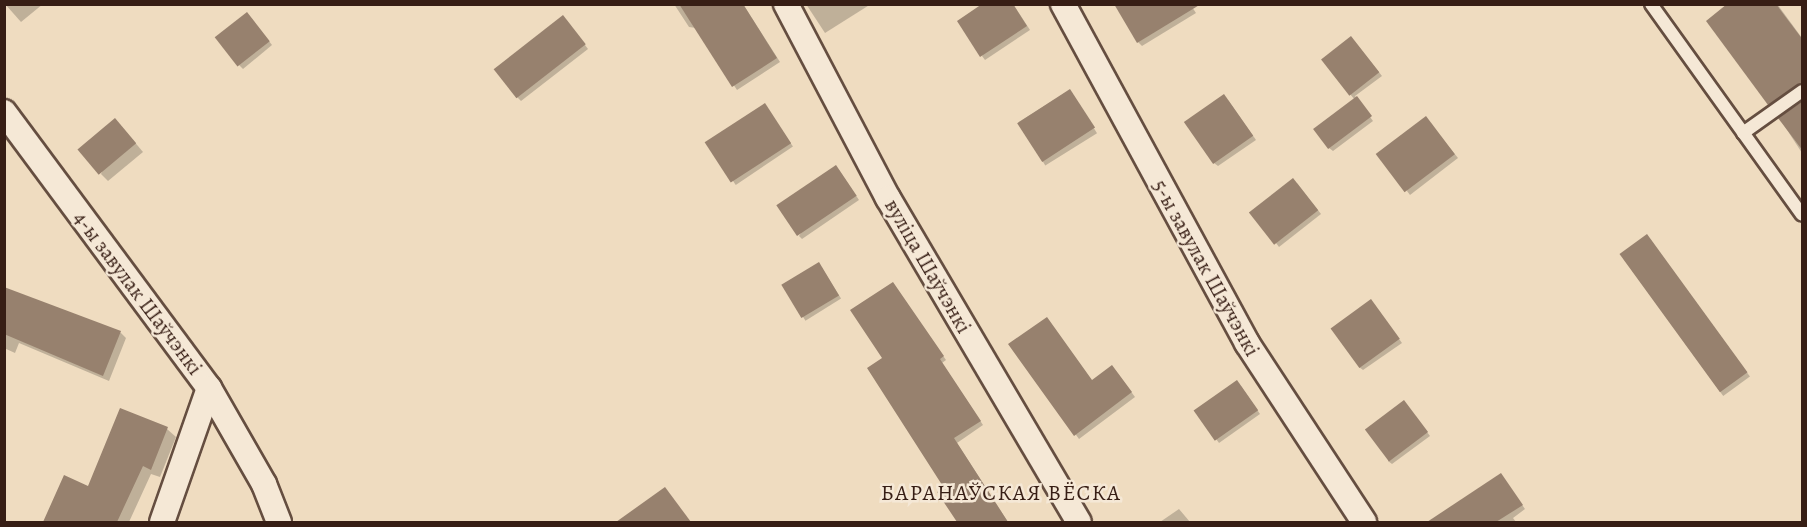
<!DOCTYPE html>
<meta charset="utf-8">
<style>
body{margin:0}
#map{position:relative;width:1807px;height:527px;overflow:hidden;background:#efdcc0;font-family:Alegreya,serif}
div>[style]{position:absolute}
.shadow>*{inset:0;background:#0003;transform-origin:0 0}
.building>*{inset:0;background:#97816e;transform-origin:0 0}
.roads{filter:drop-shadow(2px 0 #654e40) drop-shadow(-2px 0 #654e40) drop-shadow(0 2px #654e40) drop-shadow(0 -2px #654e40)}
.lane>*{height:12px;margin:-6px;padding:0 6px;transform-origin:6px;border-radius:6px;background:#f5e8d6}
.street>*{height:24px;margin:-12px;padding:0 12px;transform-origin:12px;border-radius:12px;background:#f5e8d6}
span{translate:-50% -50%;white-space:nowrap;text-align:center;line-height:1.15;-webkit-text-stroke:5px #f5e8d6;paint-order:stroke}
.street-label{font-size:21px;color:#371e15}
.neighbourhood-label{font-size:22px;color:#371e15;letter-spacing:1.5px}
.frame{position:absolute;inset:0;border:6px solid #371e15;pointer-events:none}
</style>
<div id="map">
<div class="shadow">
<div style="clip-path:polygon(5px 4px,43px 4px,21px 22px)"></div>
<div style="clip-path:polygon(674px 4px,743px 4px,780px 62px,737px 90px,696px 28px,689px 27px)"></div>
<div style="clip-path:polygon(806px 4px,871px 4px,825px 33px)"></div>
<div style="clip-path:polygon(1013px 4px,1030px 30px,985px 60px,982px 56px)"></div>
<div style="clip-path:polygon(1190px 4px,1196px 13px,1142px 46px,1138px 42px)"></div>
<div style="clip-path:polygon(1730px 4px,1777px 4px,1802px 38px,1802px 99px,1780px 115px,1769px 104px)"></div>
<div style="clip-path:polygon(251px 18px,272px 45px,243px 69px,239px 65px)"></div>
<div style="clip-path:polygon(567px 21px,588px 49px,521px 101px,517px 97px)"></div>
<div style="clip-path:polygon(1355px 42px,1382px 76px,1355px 96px,1373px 121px,1333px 151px,1329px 148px,1355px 100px,1350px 94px)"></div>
<div style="left:1070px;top:90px;width:51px;height:61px;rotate:58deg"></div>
<div style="clip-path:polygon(1228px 100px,1256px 140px,1218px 166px,1214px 163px)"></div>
<div style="clip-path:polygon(1802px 103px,1802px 153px,1780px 119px)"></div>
<div style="left:765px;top:105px;width:50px;height:69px;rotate:56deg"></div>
<div style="clip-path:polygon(1429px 122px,1458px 158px,1410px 195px,1407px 191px)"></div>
<div style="clip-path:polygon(122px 127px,143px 152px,108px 181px,101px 174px)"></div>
<div style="clip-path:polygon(839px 170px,859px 200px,802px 239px,799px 236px)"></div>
<div style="clip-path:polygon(1297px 183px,1321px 214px,1279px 247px,1276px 243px)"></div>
<div style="left:1650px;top:239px;width:170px;height:33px;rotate:54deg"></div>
<div style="left:822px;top:268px;width:36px;height:42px;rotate:58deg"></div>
<div style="clip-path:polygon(4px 288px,121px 333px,126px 338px,109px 381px,19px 343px,15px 353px,4px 348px)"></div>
<div style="clip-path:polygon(896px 288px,946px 360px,942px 363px,983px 425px,957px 443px,1008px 522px,959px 522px,939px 493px,946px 488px,884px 358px)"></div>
<div style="clip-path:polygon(1371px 300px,1402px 343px,1363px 370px,1359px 367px)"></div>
<div style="clip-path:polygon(1047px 319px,1092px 381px,1115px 370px,1135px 397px,1079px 439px,1010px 344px)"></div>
<div style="clip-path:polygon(1241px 386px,1260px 414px,1219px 443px,1196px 411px)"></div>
<div style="clip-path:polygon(1404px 402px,1430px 436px,1392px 464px,1388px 461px)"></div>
<div style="clip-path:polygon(121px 409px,167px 429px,176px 437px,160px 477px,151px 474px,129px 522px,44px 522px,65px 477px,89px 488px)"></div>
<div style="clip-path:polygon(1501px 475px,1525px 509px,1513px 518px,1516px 522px,1436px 522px,1434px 519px)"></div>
<div style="clip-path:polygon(665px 489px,690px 522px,619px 522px)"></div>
<div style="clip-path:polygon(1179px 509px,1190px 522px,1160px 522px)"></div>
</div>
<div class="building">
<div style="clip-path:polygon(679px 4px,743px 4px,777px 58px,732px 87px)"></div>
<div style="clip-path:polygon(982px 4px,1013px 4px,1027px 26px,980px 57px,957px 21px)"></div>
<div style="clip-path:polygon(1114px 4px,1201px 4px,1137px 43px)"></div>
<div style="clip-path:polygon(1727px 4px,1776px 4px,1803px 40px,1803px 83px,1768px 105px,1706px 21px)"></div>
<div style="left:247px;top:12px;width:37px;height:41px;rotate:52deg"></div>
<div style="left:563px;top:15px;width:37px;height:88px;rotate:52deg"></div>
<div style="left:1351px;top:36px;width:46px;height:38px;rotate:52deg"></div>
<div style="left:1070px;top:89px;width:46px;height:63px;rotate:57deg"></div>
<div style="left:1224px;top:94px;width:51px;height:49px;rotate:55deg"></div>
<div style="left:1357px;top:96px;width:25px;height:55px;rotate:53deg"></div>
<div style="clip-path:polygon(1803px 101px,1803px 151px,1778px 118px)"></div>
<div style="left:765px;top:103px;width:48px;height:72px;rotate:57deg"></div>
<div style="left:1426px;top:116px;width:48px;height:63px;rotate:53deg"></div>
<div style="left:115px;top:118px;width:33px;height:49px;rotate:50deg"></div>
<div style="left:836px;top:165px;width:37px;height:72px;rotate:56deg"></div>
<div style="left:1293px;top:178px;width:41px;height:56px;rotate:52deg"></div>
<div style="left:1647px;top:234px;width:171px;height:34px;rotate:54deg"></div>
<div style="left:819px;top:262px;width:39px;height:44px;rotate:59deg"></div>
<div style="clip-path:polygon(893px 282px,944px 356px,940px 359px,981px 421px,954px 438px,1008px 522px,957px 522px,937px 492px,944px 488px,867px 368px,882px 358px,850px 310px)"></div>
<div style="clip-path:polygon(4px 287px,121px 331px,103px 376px,4px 334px)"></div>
<div style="left:1371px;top:299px;width:49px;height:50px;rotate:54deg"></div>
<div style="clip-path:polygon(1047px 317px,1092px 380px,1112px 365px,1132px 392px,1074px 436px,1008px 344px)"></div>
<div style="left:1237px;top:380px;width:37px;height:53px;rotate:55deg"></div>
<div style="left:1404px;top:400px;width:40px;height:49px;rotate:53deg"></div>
<div style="clip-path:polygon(120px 408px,168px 427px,151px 470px,143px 466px,117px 522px,43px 522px,64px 475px,88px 486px)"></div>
<div style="clip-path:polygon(1501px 473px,1523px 505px,1496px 522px,1427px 522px)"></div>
<div style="clip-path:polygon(665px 487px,691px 522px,616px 522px)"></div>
</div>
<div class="roads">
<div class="lane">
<div style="left:1651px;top:4px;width:259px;rotate:54.4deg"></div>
<div style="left:1743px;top:133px;width:72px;rotate:-35.4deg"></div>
</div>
<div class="street">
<div style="left:786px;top:4px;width:219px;rotate:62.3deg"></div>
<div style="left:888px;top:198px;width:376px;rotate:59.5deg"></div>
<div style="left:1063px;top:4px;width:386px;rotate:61.5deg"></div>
<div style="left:1247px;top:343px;width:214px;rotate:56.8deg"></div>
<div style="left:4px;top:112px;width:344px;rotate:53.4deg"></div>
<div style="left:209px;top:388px;width:142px;rotate:109.3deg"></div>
<div style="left:209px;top:388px;width:111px;rotate:60.2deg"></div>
<div style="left:264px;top:484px;width:41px;rotate:68.5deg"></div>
</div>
</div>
<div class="street-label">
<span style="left:928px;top:266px;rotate:60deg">вуліца Шаўчэнкі</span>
<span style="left:1206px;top:268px;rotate:61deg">5-ы завулак Шаўчэнкі</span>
<span style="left:138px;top:293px;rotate:53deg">4-ы завулак Шаўчэнкі</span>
</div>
<div class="neighbourhood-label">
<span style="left:1001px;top:494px">БАРАНАЎСКАЯ ВЁСКА</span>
</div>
<div class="frame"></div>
</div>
